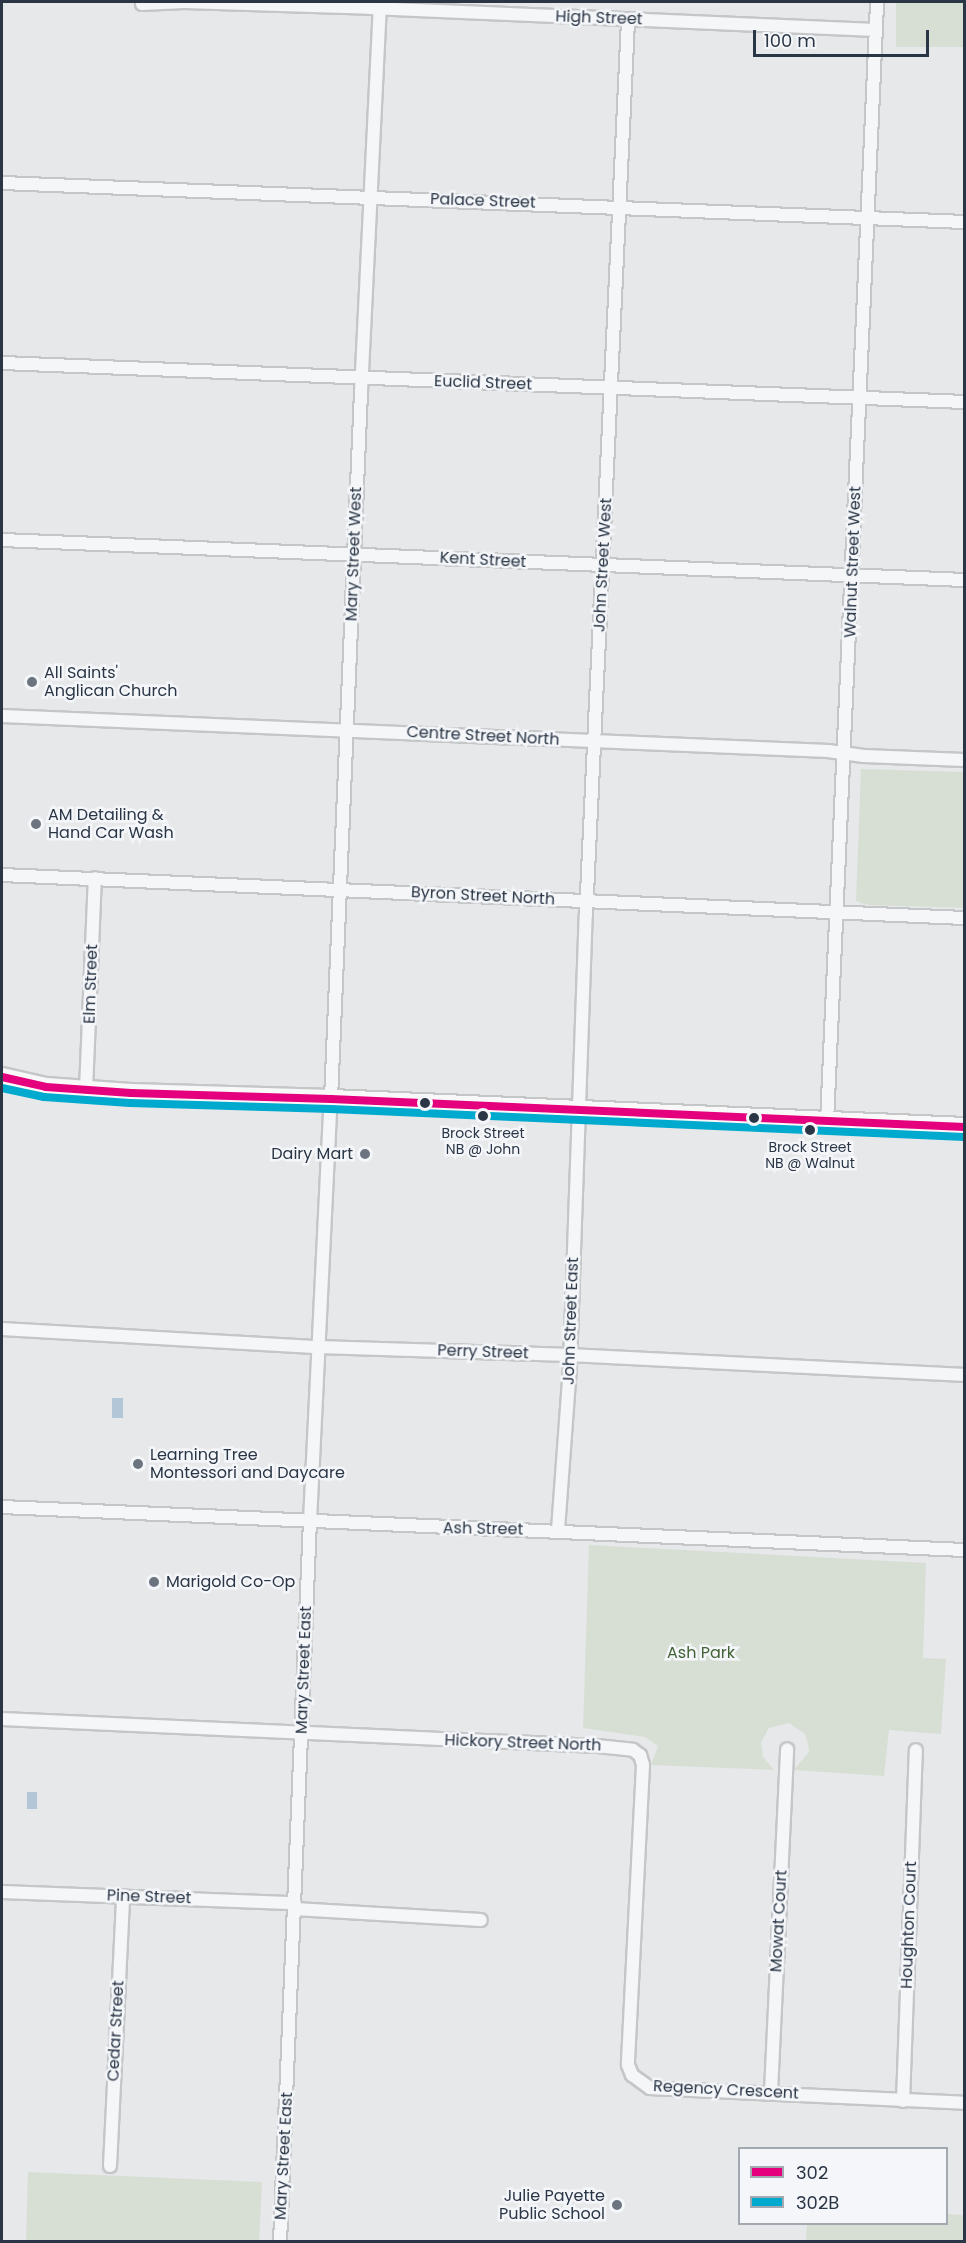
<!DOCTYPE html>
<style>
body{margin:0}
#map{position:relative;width:966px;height:2243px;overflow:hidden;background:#e6e8ea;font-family:Poppins,sans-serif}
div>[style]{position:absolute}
.green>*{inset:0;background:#d7dfd5;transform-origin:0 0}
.water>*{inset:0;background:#b2c6d7;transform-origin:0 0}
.roads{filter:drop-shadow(2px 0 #c4c6c8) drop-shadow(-2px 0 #c4c6c8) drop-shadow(0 2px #c4c6c8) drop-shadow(0 -2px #c4c6c8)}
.minor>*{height:12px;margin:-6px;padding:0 6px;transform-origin:6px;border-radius:6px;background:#f5f6f7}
.primary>*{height:18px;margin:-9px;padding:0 9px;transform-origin:9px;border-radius:9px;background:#f8f8f8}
.bus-1>*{height:8px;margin:-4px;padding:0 4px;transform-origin:4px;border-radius:4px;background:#e5007d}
.bus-2>*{height:8px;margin:-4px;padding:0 4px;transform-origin:4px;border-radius:4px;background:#00a9ce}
.dots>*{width:16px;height:16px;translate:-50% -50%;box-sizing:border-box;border:3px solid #f4f6f9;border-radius:50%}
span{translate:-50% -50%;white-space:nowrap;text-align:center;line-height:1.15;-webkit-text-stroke:5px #f4f6f9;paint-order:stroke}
.bus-label{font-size:14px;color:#2a3646}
.street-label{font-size:16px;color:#2a3646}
.poi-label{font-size:16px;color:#2a3646}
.left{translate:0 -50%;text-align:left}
.right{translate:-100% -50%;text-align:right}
.park-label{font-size:16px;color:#416336}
.frame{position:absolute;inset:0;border:3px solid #2a3646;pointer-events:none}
.legend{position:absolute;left:738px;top:2147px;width:210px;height:78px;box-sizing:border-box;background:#f4f6f9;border:2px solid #a3a9b1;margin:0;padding:8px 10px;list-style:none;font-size:18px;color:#2a3646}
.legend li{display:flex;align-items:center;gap:12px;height:30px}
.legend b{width:30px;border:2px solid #a3a9b1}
.scale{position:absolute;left:753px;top:30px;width:176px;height:27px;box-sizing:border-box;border:3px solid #2a3646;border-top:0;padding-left:8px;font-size:18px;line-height:21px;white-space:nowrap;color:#2a3646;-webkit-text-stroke:4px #f4f6f9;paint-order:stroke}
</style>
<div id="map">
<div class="green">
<div style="left:896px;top:2px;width:68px;height:45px"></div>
<div style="clip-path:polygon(861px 769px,964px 772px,964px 908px,867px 905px,856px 901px)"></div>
<div style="clip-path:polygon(589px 1545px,926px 1563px,923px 1658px,946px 1659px,941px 1734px,889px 1730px,884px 1776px,794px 1770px,809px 1752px,808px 1744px,805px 1734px,789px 1723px,769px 1728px,761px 1742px,763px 1757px,774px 1770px,651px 1765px,658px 1746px,645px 1737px,583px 1728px)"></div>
<div style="clip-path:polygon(28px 2172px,262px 2182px,259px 2241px,26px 2241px)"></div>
<div style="clip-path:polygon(947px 2214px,964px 2215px,964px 2241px,806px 2241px,807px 2224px,946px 2224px)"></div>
</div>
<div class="water">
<div style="left:112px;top:1398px;width:11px;height:20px"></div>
<div style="left:27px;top:1792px;width:10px;height:17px"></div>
</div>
<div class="roads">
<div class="minor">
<div style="left:142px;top:4px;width:42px;rotate:-2.7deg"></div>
<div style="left:184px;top:2px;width:186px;rotate:1.8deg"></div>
<div style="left:370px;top:8px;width:506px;rotate:2.49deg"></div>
<div style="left:2px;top:183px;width:963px;rotate:2.32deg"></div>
<div style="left:2px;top:363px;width:963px;rotate:2.32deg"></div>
<div style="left:2px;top:540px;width:963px;rotate:2.38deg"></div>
<div style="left:2px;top:716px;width:827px;rotate:2.43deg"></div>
<div style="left:828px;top:751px;width:36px;rotate:8deg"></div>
<div style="left:864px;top:756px;width:100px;rotate:2.3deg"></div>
<div style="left:2px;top:875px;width:963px;rotate:2.56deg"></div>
<div style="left:86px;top:1090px;width:212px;rotate:-87.6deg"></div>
<div style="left:827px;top:1122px;width:1121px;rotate:-87.44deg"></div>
<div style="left:2px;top:1329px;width:317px;rotate:3.3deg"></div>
<div style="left:318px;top:1347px;width:252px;rotate:1.8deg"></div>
<div style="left:570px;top:1355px;width:395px;rotate:2.9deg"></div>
<div style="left:2px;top:1507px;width:963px;rotate:2.56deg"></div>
<div style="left:558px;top:1530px;width:165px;rotate:-85.8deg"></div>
<div style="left:570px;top:1365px;width:450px;rotate:-88deg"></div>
<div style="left:586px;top:915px;width:896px;rotate:-87.31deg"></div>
<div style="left:2px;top:1719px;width:596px;rotate:2.6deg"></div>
<div style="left:597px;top:1746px;width:36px;rotate:6deg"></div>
<div style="left:633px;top:1750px;width:9px;rotate:36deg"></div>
<div style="left:640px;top:1755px;width:10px;rotate:73deg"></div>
<div style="left:643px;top:1765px;width:300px;rotate:92.9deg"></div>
<div style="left:628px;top:2065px;width:11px;rotate:68deg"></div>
<div style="left:632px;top:2075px;width:22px;rotate:36deg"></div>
<div style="left:650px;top:2088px;width:314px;rotate:2.7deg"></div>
<div style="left:2px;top:1892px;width:293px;rotate:2.2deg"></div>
<div style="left:295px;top:1909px;width:186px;rotate:3.4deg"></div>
<div style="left:771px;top:2092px;width:343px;rotate:-87.3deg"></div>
<div style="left:903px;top:2101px;width:351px;rotate:-87.9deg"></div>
<div style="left:110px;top:2166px;width:270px;rotate:-87.2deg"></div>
<div style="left:280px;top:2242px;width:722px;rotate:-87.62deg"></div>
<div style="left:310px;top:1521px;width:423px;rotate:-87.2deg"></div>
<div style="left:331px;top:1099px;width:708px;rotate:-87.57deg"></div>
<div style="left:361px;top:392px;width:383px;rotate:-87.2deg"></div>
</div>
<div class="primary">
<div style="left:2px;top:1077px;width:45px;rotate:12.8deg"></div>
<div style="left:46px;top:1087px;width:85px;rotate:4deg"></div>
<div style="left:131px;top:1093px;width:200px;rotate:1.7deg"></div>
<div style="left:331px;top:1099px;width:634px;rotate:2.53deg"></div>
</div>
</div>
<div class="bus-1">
<div style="left:2px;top:1077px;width:45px;rotate:12.8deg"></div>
<div style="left:46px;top:1087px;width:85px;rotate:4deg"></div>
<div style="left:131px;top:1093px;width:200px;rotate:1.7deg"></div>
<div style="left:331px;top:1099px;width:634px;rotate:2.53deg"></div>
</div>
<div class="bus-2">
<div style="left:2px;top:1088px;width:43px;rotate:12.1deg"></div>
<div style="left:44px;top:1097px;width:86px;rotate:4deg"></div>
<div style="left:130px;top:1103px;width:201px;rotate:1.7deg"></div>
<div style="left:331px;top:1109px;width:634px;rotate:2.53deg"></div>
</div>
<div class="dots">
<div style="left:32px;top:682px;background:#6c747f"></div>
<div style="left:36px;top:824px;background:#6c747f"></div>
<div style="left:425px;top:1103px;background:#2a3646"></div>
<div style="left:483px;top:1116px;background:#2a3646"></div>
<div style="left:754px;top:1118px;background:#2a3646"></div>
<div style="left:810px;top:1130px;background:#2a3646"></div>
<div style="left:365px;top:1154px;background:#6c747f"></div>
<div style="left:138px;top:1464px;background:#6c747f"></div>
<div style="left:154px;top:1582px;background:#6c747f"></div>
<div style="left:617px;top:2205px;background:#6c747f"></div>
</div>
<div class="bus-label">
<span style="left:483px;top:1141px">Brock Street<br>NB @ John</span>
<span style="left:810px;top:1155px">Brock Street<br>NB @ Walnut</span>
</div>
<div class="street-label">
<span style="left:599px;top:18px;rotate:2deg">High Street</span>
<span style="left:483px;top:201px;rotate:2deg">Palace Street</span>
<span style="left:483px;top:383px;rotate:2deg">Euclid Street</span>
<span style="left:354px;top:554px;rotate:-88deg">Mary Street West</span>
<span style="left:483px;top:560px;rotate:3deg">Kent Street</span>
<span style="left:853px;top:562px;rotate:-88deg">Walnut Street West</span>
<span style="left:603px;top:565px;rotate:-87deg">John Street West</span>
<span style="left:483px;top:736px;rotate:3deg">Centre Street North</span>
<span style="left:483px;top:896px;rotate:3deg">Byron Street North</span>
<span style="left:91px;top:984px;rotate:-88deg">Elm Street</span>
<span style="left:571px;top:1321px;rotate:-88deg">John Street East</span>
<span style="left:483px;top:1352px;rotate:2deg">Perry Street</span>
<span style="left:483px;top:1529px;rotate:1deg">Ash Street</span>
<span style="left:304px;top:1670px;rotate:-88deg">Mary Street East</span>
<span style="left:523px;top:1743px;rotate:2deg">Hickory Street North</span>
<span style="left:149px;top:1897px;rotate:2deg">Pine Street</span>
<span style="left:779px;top:1921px;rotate:-87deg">Mowat Court</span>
<span style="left:909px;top:1925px;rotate:-88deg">Houghton Court</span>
<span style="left:116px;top:2031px;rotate:-87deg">Cedar Street</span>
<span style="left:726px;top:2090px;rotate:3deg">Regency Crescent</span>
<span style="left:284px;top:2156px;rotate:-87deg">Mary Street East</span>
</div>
<div class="poi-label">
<span class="left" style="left:44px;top:682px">All Saints'<br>Anglican Church</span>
<span class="left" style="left:48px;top:824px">AM Detailing &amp;<br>Hand Car Wash</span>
<span class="right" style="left:353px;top:1154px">Dairy Mart</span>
<span class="left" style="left:150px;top:1464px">Learning Tree<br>Montessori and Daycare</span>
<span class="left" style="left:166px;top:1582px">Marigold Co-Op</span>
<span class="right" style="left:605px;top:2205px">Julie Payette<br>Public School</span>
</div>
<div class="park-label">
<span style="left:701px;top:1653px">Ash Park</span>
</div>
<div class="frame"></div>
<ul class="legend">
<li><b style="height:8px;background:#e5007d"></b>302</li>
<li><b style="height:8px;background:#00a9ce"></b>302B</li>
</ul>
<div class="scale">100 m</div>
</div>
